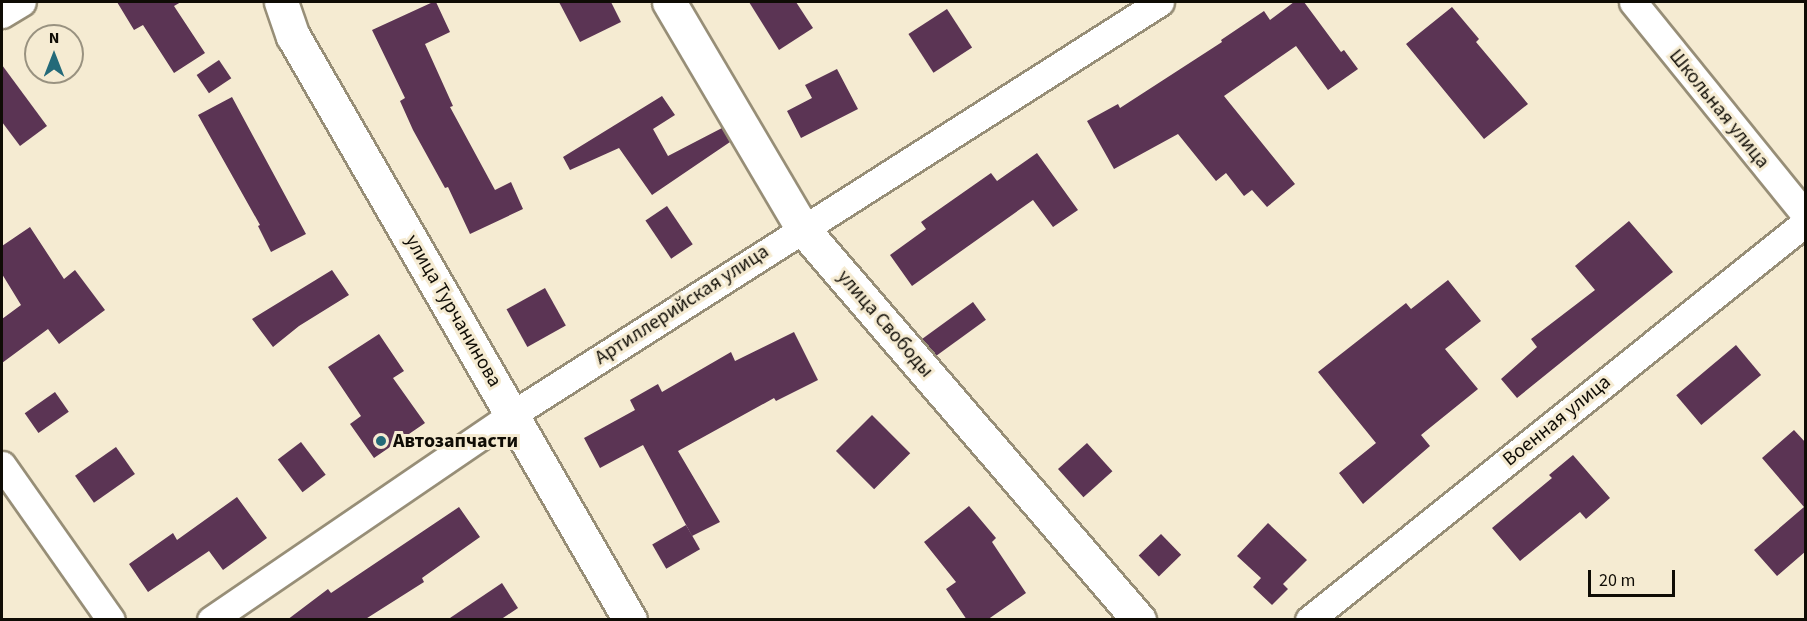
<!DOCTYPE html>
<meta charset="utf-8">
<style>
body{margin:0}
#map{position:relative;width:1807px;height:621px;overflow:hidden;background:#f5ebd2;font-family:"Source Sans 3",sans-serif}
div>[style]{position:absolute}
.building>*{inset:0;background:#5b3454;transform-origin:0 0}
.roads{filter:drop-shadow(2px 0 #978e77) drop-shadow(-2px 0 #978e77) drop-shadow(0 2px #978e77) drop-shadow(0 -2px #978e77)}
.street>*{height:27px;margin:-13.5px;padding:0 13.5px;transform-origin:13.5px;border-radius:13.5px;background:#fff}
.secondary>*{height:33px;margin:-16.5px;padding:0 16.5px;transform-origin:16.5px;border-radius:16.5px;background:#fff}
.dots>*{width:16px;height:16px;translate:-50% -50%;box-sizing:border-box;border:3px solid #f5ebd2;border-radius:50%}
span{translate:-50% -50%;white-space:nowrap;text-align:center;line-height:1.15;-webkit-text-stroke:6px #f5ebd2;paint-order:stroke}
.street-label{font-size:20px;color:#0f0c05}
.poi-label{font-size:20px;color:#0f0c05;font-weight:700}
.left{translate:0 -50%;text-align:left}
.frame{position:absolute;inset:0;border:3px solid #0f0c05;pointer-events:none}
.north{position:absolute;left:24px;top:24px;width:60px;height:60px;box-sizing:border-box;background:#f5ebd2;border:2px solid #999280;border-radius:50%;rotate:0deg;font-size:16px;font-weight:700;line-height:24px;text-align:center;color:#0f0c05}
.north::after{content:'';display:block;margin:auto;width:21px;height:27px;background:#246a79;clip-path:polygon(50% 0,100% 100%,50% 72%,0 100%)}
.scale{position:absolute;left:1588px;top:570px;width:87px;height:27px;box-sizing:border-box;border:3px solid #0f0c05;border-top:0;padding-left:8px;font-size:18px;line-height:21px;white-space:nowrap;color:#0f0c05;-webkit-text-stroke:4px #f5ebd2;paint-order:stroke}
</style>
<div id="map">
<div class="building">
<div style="clip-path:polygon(117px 2px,181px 2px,174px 6px,205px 53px,174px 73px,143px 25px,134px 30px)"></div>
<div style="clip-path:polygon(433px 2px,436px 2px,450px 32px,425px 44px,453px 106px,450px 107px,495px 190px,511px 182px,523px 209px,470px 234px,448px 187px,445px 188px,413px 130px,400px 101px,405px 98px,372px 30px)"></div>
<div style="clip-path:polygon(559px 2px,611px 2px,621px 22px,580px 42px)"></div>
<div style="clip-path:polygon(749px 2px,796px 2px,813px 28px,779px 50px)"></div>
<div style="clip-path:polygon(1294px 2px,1304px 2px,1341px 52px,1344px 50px,1358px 69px,1328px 90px,1296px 46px,1224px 96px,1295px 184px,1267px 207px,1252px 190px,1244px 196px,1226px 173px,1216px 181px,1178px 134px,1114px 169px,1087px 121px,1118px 104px,1120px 108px,1222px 42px,1221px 40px,1264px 11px,1270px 20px)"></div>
<div style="clip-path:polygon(1452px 7px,1479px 39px,1476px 42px,1528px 104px,1484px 139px,1406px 44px)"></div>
<div style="left:947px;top:9px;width:46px;height:46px;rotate:57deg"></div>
<div style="left:219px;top:60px;width:22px;height:27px;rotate:56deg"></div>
<div style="clip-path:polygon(2px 65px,47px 126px,20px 146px,2px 122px)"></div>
<div style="clip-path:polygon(837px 69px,858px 109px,801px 138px,787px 111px,812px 98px,805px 85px)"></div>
<div style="clip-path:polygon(662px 96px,675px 115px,653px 129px,668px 156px,722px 128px,730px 142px,652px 195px,619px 148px,570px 170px,563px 157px)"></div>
<div style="clip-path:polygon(232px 97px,306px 234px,271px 252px,258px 226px,260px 225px,198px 115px)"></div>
<div style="clip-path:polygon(1037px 153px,1078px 210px,1053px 227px,1033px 200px,912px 286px,890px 255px,926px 229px,921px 222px,991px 173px,997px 181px)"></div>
<div style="left:667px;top:206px;width:46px;height:26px;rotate:56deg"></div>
<div style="clip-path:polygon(1629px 221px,1673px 272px,1517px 398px,1501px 379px,1537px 347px,1531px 339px,1595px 290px,1575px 266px)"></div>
<div style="clip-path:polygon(30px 227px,64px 279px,75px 270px,105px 310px,59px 344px,48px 329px,2px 363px,2px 319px,21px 305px,2px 274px,2px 246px)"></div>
<div style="clip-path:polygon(332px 270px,349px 295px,299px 326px,273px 347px,252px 319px)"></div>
<div style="clip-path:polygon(1448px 280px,1481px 321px,1445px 349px,1478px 389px,1421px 435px,1430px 446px,1363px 504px,1339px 473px,1376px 443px,1318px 372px,1406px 303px,1411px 309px)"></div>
<div style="left:545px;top:288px;width:43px;height:44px;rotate:61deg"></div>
<div style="left:973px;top:302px;width:22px;height:63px;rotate:54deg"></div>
<div style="clip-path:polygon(794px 332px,818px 380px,776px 401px,774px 398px,678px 451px,720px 522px,692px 536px,643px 445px,600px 468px,584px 438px,635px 410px,630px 400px,658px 384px,662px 392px,731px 352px,735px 361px)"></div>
<div style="clip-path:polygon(379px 334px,404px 371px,393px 378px,425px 423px,374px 458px,350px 424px,361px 416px,328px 367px)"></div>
<div style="left:1736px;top:345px;width:39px;height:78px;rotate:50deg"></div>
<div style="left:55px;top:392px;width:24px;height:37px;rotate:55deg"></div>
<div style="left:872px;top:415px;width:54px;height:51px;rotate:45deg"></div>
<div style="clip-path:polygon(1794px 430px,1806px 443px,1806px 551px,1777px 576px,1754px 550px,1804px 507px,1762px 458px)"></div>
<div style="left:301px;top:442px;width:41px;height:29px;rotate:53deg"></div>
<div style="left:1087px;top:443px;width:38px;height:39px;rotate:48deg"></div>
<div style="left:116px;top:447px;width:33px;height:50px;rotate:55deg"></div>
<div style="clip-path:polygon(1573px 455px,1610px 498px,1586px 519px,1580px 512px,1520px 561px,1492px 528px,1552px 478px,1549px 475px)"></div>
<div style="clip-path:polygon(237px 497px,267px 538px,223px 570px,209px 551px,148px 592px,129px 564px,173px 533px,177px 540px)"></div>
<div style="clip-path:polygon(969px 506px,996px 538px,992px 542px,1026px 593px,987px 620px,967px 620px,946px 589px,956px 582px,924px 542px)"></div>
<div style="clip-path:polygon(459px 507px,480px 537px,422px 578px,424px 582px,364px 620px,287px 620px,328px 589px,331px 593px)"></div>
<div style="clip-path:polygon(1268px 523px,1307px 560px,1283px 584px,1288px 589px,1272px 605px,1253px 587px,1261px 578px,1237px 556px)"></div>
<div style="left:686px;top:525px;width:28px;height:39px;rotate:60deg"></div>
<div style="left:1161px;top:534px;width:29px;height:31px;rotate:46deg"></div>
<div style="clip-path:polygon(502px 583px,518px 608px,500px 620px,447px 620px)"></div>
</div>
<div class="roads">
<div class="street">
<div style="left:1633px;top:2px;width:275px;rotate:51deg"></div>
<div style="left:2px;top:14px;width:23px;rotate:-31deg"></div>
<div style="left:2px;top:465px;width:189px;rotate:54.9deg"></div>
<div style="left:211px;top:620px;width:366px;rotate:-34.3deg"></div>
<div style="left:513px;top:414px;width:767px;rotate:-32.49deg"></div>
<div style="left:1309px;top:620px;width:637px;rotate:-38.69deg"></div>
</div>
<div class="secondary">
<div style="left:281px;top:2px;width:36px;rotate:71deg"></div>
<div style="left:293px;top:36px;width:674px;rotate:60.01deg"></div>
<div style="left:669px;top:2px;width:262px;rotate:59.5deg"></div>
<div style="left:802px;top:228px;width:517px;rotate:49.31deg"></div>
</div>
</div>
<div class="dots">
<div style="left:381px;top:441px;background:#246a79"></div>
</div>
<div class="street-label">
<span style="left:1719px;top:109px;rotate:51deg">Школьная улица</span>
<span style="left:682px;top:305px;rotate:-33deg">Артиллерийская улица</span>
<span style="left:453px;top:311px;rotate:60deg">улица Турчанинова</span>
<span style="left:885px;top:324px;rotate:49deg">улица Свободы</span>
<span style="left:1557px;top:421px;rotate:-39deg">Военная улица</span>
</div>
<div class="poi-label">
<span class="left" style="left:393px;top:441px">Автозапчасти</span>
</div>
<div class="frame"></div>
<div class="north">N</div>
<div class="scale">20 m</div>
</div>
